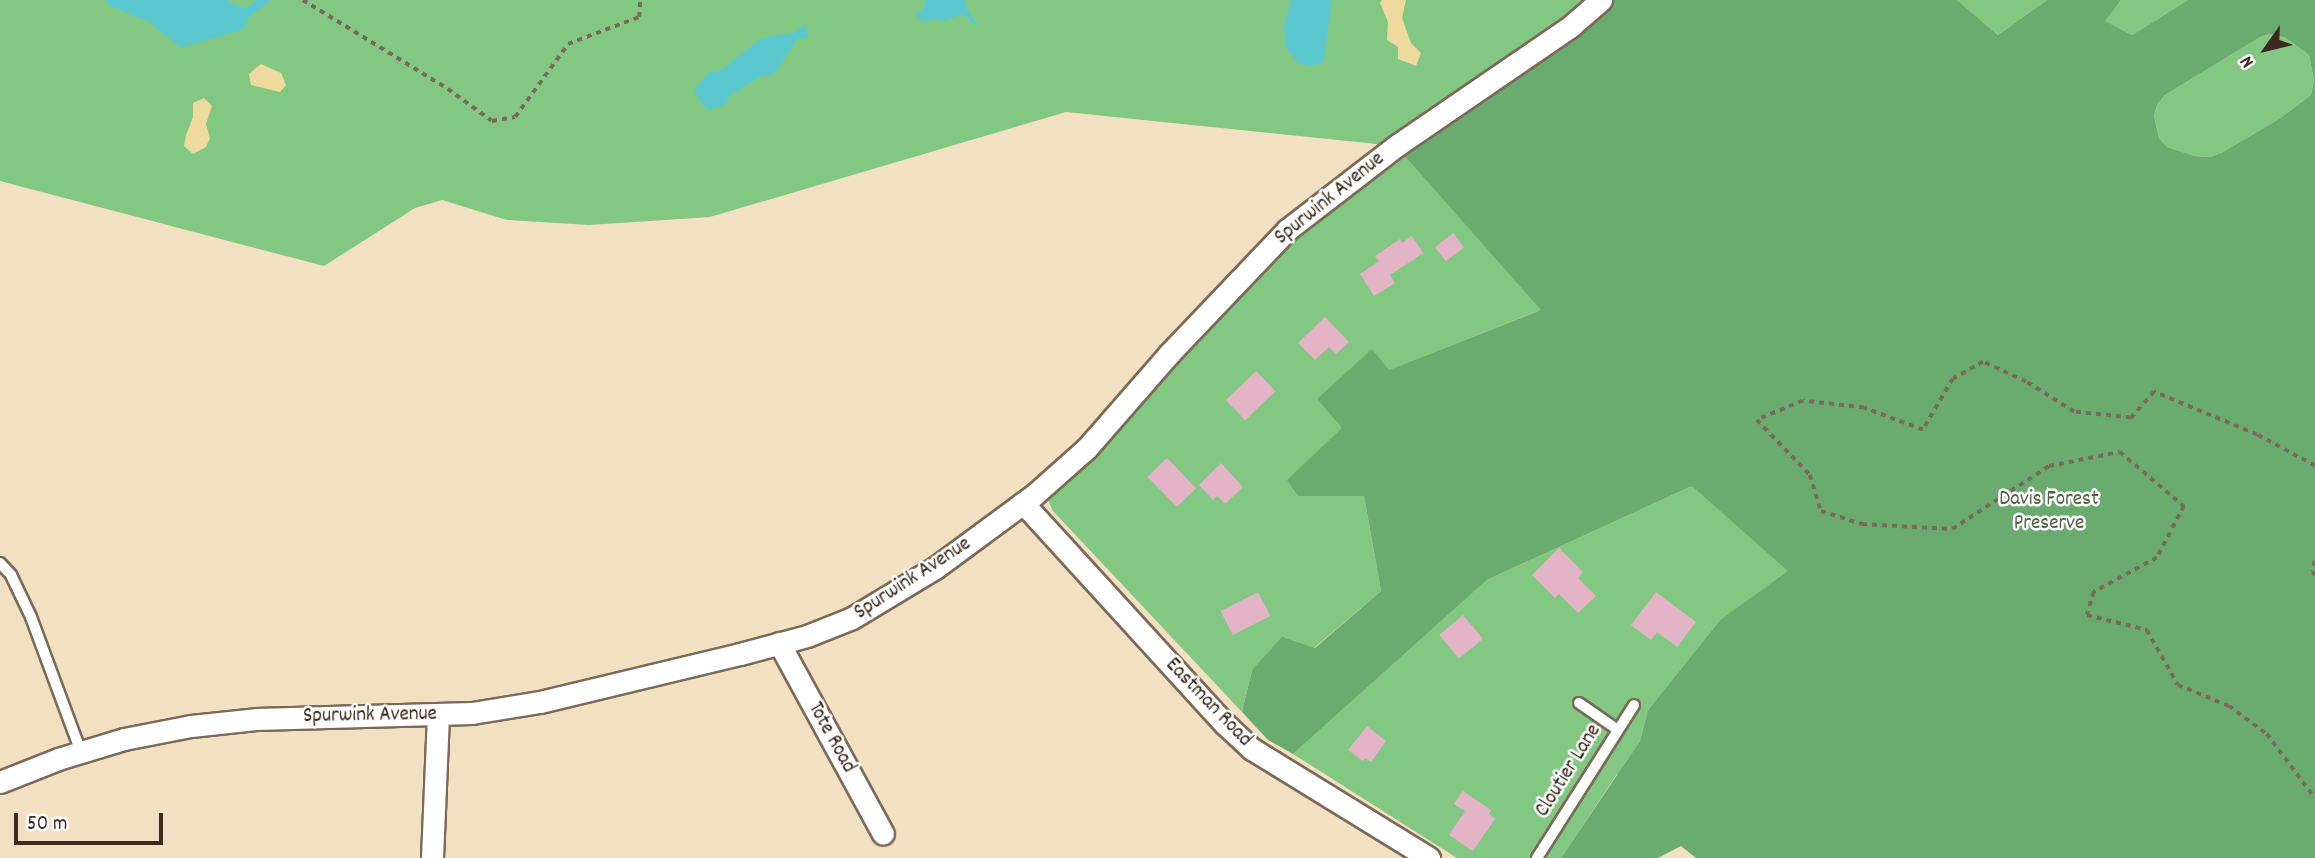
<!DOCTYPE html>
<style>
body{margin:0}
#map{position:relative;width:2315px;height:858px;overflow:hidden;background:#f2e0c3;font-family:Dekko,sans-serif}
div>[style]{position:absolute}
.green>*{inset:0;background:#83c882}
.forest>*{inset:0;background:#6aac70}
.sand>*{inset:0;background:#eeda9e}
.water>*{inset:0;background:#5bc8cf}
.building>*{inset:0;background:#e3b3c6;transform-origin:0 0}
.path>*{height:3.5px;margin-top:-1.75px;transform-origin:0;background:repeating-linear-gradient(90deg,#7b6a58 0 5px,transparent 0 10px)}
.roads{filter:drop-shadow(2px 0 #7b6a58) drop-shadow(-2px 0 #7b6a58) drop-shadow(0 2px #7b6a58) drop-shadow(0 -2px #7b6a58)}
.lane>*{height:10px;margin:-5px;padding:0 5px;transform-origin:5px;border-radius:5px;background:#fff}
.street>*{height:21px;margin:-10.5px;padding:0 10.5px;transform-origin:10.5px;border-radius:10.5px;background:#fff}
span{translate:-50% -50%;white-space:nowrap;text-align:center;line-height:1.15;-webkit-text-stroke:5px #fff;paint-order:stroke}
.street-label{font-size:21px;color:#3b2a1e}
.park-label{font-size:21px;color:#546141}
.north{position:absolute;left:2231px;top:14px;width:70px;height:70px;-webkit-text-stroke:5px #fff;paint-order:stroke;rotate:236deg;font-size:19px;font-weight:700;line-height:28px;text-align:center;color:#3b2a1e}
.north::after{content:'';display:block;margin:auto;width:24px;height:32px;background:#3b2a1e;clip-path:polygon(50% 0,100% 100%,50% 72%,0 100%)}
.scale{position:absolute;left:14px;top:813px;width:149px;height:32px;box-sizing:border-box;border:4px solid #3b2a1e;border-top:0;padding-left:9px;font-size:21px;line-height:24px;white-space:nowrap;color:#3b2a1e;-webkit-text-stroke:5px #fff;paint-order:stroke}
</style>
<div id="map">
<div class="green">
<div style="clip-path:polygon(evenodd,0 0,1890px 0,2315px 858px,1617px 774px,1561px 858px,1457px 858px,1293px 754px,1487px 580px,1690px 487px,1538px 311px,1317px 399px,1343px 428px,1299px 496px,1364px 496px,1381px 591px,1314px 648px,1252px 670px,1242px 712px,1052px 510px,1047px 496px,1094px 451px,1257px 274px,1396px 146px,1066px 112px,710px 217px,589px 225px,507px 220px,442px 200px,415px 208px,324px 266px,0 181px,0 0,1786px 574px,1623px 766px,1640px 741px,1648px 710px,1720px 620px,1786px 574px)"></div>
<div style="clip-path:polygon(1957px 0,2047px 0,1998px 35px)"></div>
<div style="clip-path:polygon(2121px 0,2188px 0,2132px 35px,2104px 21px)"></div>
<div style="clip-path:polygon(2271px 34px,2286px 38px,2309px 55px,2314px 80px,2311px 95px,2279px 119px,2221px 153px,2210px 157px,2195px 156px,2167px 147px,2159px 138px,2154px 116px,2157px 105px,2165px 95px,2262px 36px)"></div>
</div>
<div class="forest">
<div style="clip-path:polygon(evenodd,1601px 0,1957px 0,1998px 35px,2047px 0,2121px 0,2105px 21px,2132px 35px,2188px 0,2315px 0,2315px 858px,1696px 858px,1681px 846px,1658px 858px,1561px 858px,1640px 741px,1648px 710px,1720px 620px,1788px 571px,1692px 486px,1487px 580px,1293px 754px,1268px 740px,1242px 712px,1252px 670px,1282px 637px,1315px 648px,1381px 591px,1364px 496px,1298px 496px,1287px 480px,1342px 428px,1317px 399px,1372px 349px,1389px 370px,1541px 310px,1396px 146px,1601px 0,2271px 34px,2286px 38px,2309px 55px,2314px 80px,2311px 95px,2279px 119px,2221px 153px,2210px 157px,2195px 156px,2167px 147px,2159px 138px,2154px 116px,2157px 105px,2165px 95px,2262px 36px,2271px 34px)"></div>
</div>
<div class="sand">
<div style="clip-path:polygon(1382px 0,1406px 0,1402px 18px,1411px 43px,1421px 53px,1416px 66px,1398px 59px,1398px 47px,1387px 40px,1388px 22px,1380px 3px)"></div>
<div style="clip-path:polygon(261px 64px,281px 73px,286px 85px,280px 92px,251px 85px,249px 74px)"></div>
<div style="clip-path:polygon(204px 98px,212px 106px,206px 124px,210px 138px,206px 147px,193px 154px,184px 146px,186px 135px,193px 117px,193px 103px)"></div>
</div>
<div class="water">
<div style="clip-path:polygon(106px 0,226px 0,244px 9px,256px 0,271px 0,249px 17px,244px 29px,181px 48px,149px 22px,110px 6px)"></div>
<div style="clip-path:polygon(925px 0,966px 0,967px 9px,979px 29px,963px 14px,945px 21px,935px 19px,924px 22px,916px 16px,925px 6px)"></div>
<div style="clip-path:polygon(1291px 0,1332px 0,1324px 62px,1312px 66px,1298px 64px,1286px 48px,1284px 27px)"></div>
<div style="clip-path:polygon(806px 24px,808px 38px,798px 38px,777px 71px,770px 76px,762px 76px,744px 86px,741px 91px,732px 93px,725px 105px,709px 110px,699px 100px,694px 90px,709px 72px,720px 71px,760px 39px,795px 32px)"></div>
</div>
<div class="building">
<div style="left:1453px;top:233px;width:18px;height:23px;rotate:52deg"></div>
<div style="clip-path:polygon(1412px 236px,1423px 253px,1390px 275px,1395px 283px,1374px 296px,1360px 274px,1379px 261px,1375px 256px,1400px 239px,1402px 243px)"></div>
<div style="clip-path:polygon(1325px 317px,1349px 342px,1336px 354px,1329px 347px,1315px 360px,1298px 343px)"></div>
<div style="left:1256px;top:371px;width:28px;height:42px;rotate:46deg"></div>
<div style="left:1167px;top:458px;width:42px;height:27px;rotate:46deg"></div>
<div style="clip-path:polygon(1221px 463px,1243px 487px,1225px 504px,1217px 496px,1213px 500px,1199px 485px)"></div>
<div style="clip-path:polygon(1559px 548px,1583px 572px,1578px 578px,1596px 596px,1578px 613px,1559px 594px,1555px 598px,1532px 575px)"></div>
<div style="left:1258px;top:592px;width:27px;height:42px;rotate:63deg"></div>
<div style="clip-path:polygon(1656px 592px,1696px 622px,1677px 647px,1657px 632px,1651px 640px,1631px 625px)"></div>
<div style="left:1463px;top:615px;width:31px;height:31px;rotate:50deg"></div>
<div style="clip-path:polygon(1367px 726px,1386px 741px,1371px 762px,1365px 758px,1363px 761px,1348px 750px)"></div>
<div style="clip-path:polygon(1463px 791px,1491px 810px,1489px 814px,1495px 819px,1473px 851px,1449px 835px,1465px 811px,1454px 804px)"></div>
</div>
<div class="path">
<div style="left:303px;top:0;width:170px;rotate:31.5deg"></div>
<div style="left:448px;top:89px;width:54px;rotate:36deg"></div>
<div style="left:492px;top:121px;width:23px;rotate:-10deg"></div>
<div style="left:515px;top:117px;width:90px;rotate:-54deg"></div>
<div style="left:568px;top:44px;width:76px;rotate:-20.8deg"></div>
<div style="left:639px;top:17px;width:17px;rotate:-87deg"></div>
<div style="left:2315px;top:466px;width:66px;rotate:-151.9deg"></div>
<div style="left:2257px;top:435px;width:112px;rotate:-157.3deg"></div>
<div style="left:2154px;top:392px;width:35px;rotate:131deg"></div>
<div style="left:2131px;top:418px;width:57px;rotate:-174deg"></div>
<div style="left:2074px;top:412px;width:57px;rotate:-148deg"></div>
<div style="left:2026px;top:382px;width:47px;rotate:-155.1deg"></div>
<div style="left:1983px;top:362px;width:34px;rotate:150deg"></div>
<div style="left:1953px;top:379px;width:59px;rotate:120.5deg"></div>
<div style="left:1923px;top:430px;width:63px;rotate:-159.6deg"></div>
<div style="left:1864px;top:408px;width:61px;rotate:-173.5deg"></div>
<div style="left:1803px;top:401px;width:50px;rotate:157.6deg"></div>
<div style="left:1757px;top:420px;width:76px;rotate:46.1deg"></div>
<div style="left:1810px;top:475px;width:38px;rotate:73deg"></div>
<div style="left:1821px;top:511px;width:43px;rotate:17.6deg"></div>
<div style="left:1862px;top:524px;width:90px;rotate:3.2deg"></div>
<div style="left:1952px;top:529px;width:116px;rotate:-33deg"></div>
<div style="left:2049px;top:466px;width:72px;rotate:-11.2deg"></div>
<div style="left:2120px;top:452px;width:84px;rotate:40.2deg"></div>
<div style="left:2184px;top:506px;width:59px;rotate:117.4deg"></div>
<div style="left:2157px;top:558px;width:72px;rotate:151.6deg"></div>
<div style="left:2094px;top:592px;width:24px;rotate:107deg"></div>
<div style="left:2087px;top:615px;width:62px;rotate:14deg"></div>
<div style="left:2147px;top:630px;width:63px;rotate:60.6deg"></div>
<div style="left:2178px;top:685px;width:55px;rotate:22.4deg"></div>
<div style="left:2229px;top:706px;width:47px;rotate:36.4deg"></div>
<div style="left:2267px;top:734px;width:80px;rotate:53.1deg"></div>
<div style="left:2315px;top:561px;width:11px;rotate:100deg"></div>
<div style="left:2313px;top:572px;width:4px;rotate:56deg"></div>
</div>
<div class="roads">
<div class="lane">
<div style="left:0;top:563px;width:16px;rotate:47deg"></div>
<div style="left:11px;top:575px;width:47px;rotate:64.5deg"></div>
<div style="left:31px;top:617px;width:144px;rotate:69.7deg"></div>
<div style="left:1579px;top:703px;width:47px;rotate:34.7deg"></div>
<div style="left:1537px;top:858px;width:181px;rotate:-57.6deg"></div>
</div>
<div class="street">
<div style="left:1023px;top:503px;width:299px;rotate:47.6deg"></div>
<div style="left:1225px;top:724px;width:37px;rotate:43deg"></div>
<div style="left:1252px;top:749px;width:208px;rotate:31.6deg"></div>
<div style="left:779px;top:643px;width:217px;rotate:61.4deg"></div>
<div style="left:0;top:782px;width:62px;rotate:-21.6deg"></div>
<div style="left:58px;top:759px;width:69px;rotate:-16.9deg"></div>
<div style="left:124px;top:739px;width:68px;rotate:-11deg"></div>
<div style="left:191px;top:726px;width:65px;rotate:-6.1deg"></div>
<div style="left:256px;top:719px;width:216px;rotate:-1.6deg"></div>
<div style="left:472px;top:713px;width:69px;rotate:-9.2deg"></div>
<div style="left:540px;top:702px;width:206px;rotate:-13.5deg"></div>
<div style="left:740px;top:654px;width:69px;rotate:-15deg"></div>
<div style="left:807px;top:636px;width:48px;rotate:-21.8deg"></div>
<div style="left:852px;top:618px;width:97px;rotate:-31.1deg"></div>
<div style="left:935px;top:568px;width:123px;rotate:-36.4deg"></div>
<div style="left:1034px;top:495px;width:71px;rotate:-41.6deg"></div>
<div style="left:1087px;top:448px;width:125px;rotate:-48.9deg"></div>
<div style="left:1169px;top:354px;width:171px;rotate:-46.4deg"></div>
<div style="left:1287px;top:230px;width:138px;rotate:-37.6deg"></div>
<div style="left:1396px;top:146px;width:212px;rotate:-34.4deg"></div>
<div style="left:1571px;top:26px;width:40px;rotate:-41deg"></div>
<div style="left:432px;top:858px;width:143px;rotate:-87.6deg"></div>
</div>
</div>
<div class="street-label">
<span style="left:1330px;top:199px;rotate:-39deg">Spurwink Avenue</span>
<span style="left:913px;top:579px;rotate:-33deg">Spurwink Avenue</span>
<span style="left:1208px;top:703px;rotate:46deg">Eastman Road</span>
<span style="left:370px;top:716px;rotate:-1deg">Spurwink Avenue</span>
<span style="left:831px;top:738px;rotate:61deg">Tote Road</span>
<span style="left:1569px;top:771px;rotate:-58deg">Cloutier Lane</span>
</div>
<div class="park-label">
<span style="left:2049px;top:512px">Davis Forest<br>Preserve</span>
</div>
<div class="north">N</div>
<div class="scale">50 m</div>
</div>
